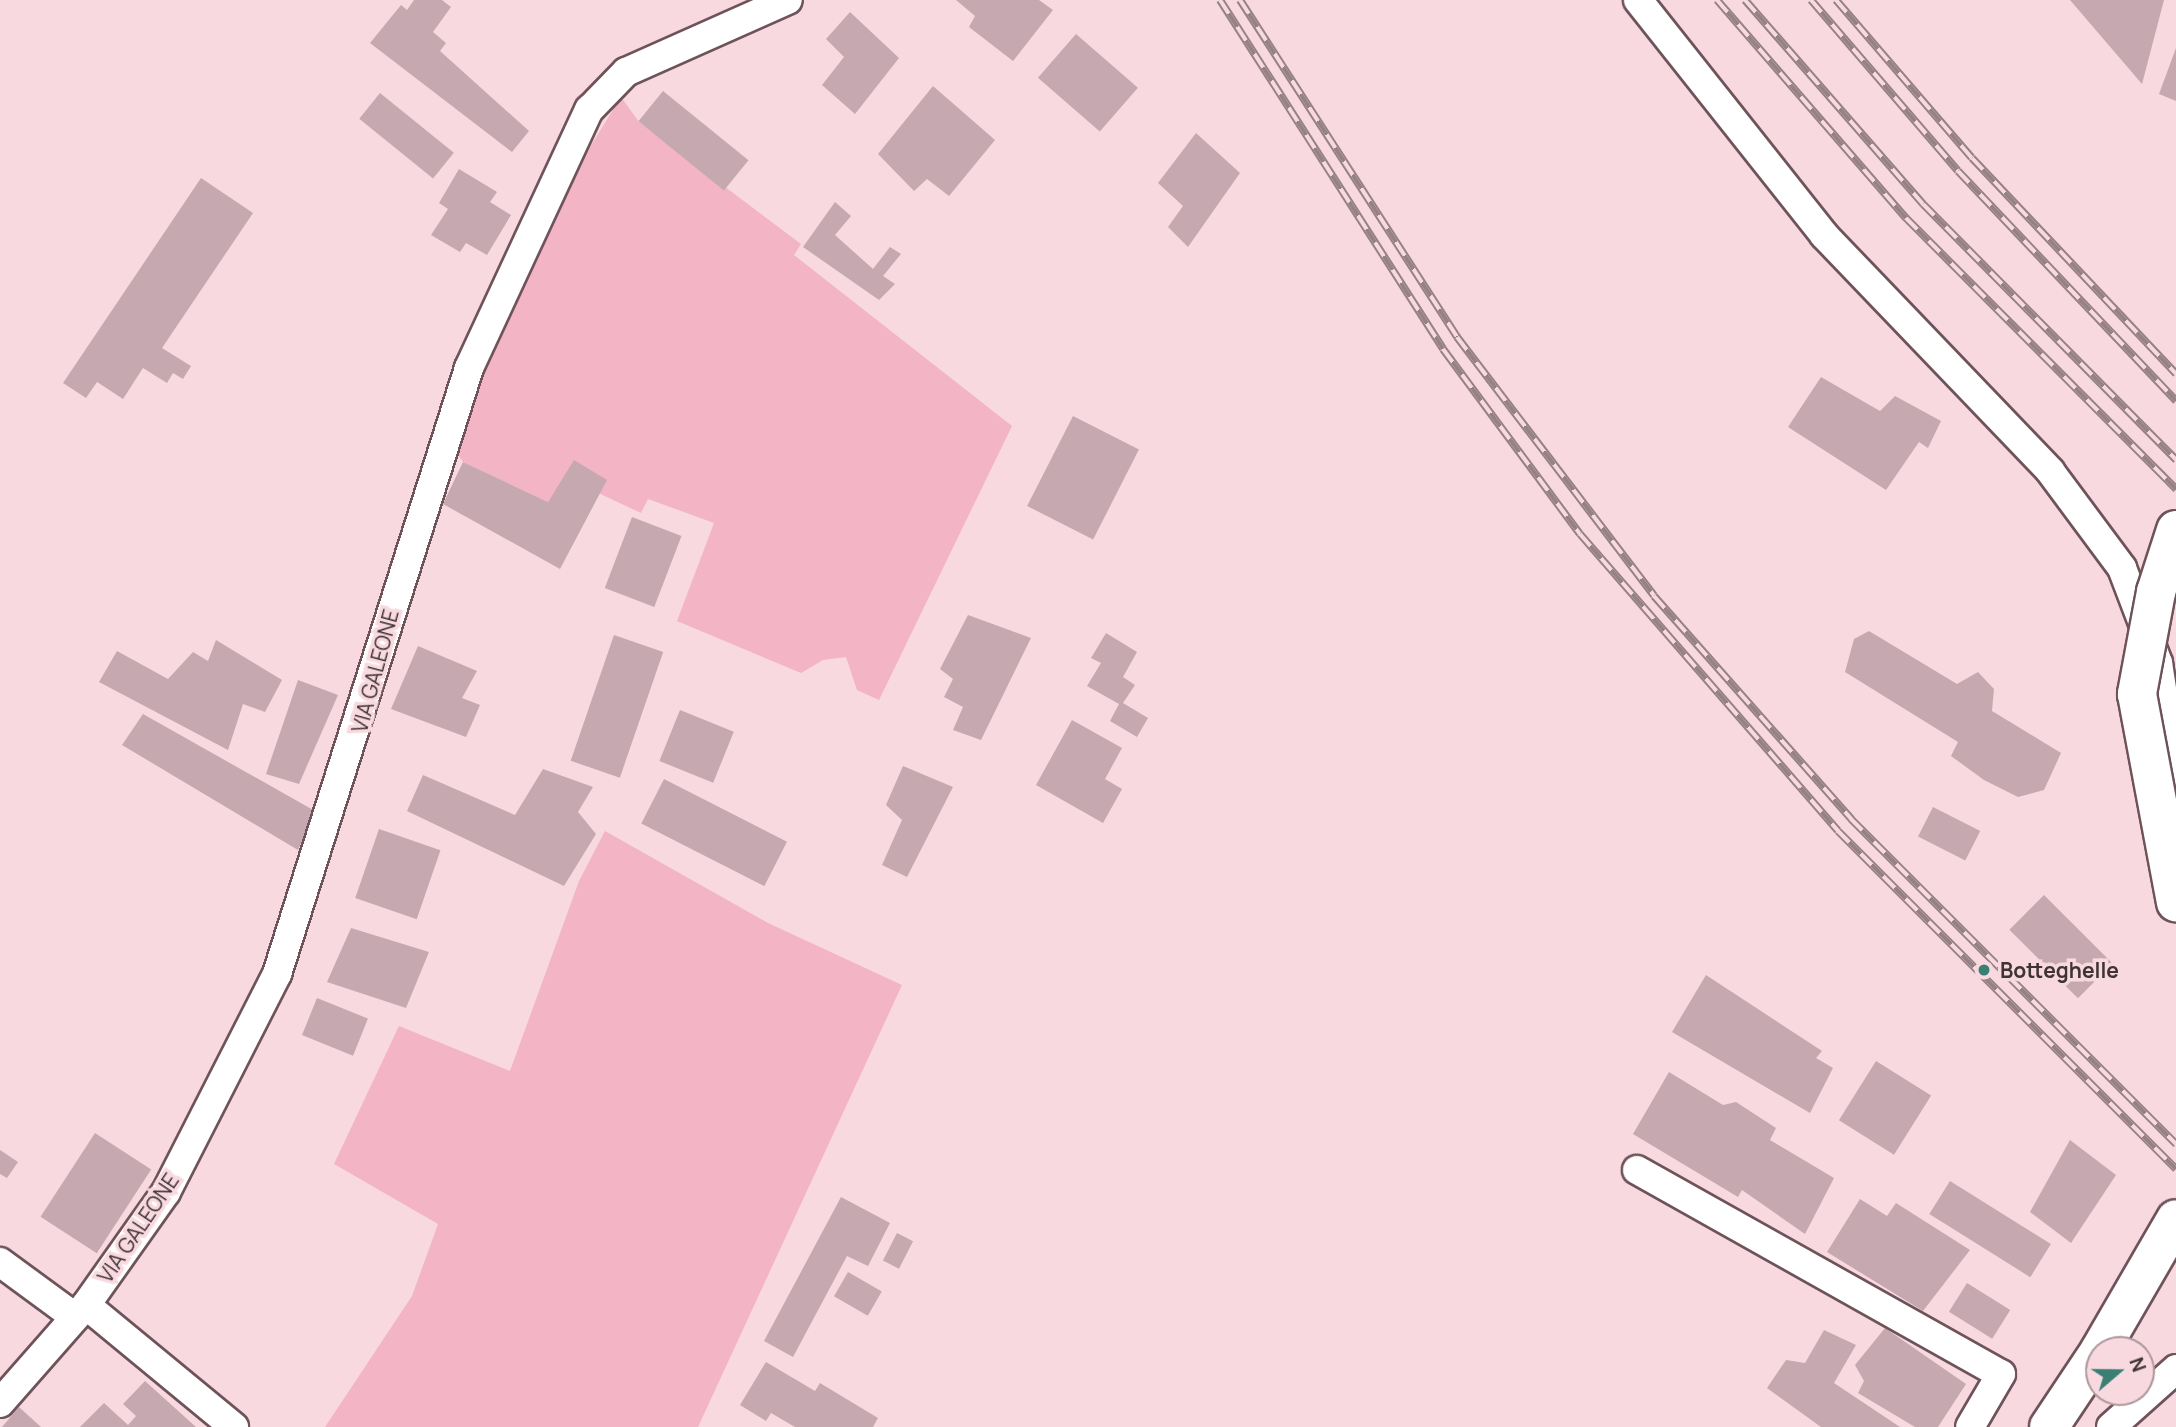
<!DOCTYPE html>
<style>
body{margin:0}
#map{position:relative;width:2176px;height:1427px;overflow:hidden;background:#f8d9e0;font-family:Manrope,sans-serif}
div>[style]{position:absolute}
.green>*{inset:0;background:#f3b4c5}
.building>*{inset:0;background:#c6a8b0;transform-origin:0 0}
.roads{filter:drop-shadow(2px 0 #6e535a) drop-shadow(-2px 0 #6e535a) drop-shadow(0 2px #6e535a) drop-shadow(0 -2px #6e535a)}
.street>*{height:28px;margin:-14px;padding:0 14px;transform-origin:14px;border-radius:14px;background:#fff}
.secondary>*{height:38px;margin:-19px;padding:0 19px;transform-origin:19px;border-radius:19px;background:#fff}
.rail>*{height:8px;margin-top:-4px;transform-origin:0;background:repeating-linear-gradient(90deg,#f8d9e0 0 16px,#968186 0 32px);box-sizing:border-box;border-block:2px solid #968186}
.bridges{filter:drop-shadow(2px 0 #6e535a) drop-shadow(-2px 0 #6e535a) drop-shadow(0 2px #6e535a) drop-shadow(0 -2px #6e535a)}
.secondary-bridge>*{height:38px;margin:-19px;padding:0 19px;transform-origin:19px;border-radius:19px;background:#fff}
.dots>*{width:19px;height:19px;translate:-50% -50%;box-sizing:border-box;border:4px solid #f8d9e0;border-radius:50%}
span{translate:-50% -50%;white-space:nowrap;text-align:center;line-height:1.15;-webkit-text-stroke:7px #f8d9e0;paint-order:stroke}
.street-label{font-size:21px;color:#3f3336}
.poi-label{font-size:21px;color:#3f3336;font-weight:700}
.left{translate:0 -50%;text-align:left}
.north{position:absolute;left:2085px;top:1336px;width:70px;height:70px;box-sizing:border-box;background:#f8d9e0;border:2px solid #ae979c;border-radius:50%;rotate:70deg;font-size:19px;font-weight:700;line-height:28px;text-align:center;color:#3f3336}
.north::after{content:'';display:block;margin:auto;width:24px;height:32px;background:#3b7f74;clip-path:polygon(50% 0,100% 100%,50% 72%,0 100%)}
</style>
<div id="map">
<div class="green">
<div style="clip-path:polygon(621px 97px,639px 122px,801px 244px,794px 255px,1012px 426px,879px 700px,857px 690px,846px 657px,823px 660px,801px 673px,677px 621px,714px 523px,648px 499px,641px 513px,564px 477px,548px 502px,463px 462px,457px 453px,488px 355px,572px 176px)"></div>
<div style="clip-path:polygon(605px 831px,768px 923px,902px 985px,698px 1427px,325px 1427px,412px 1296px,438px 1224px,334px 1164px,399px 1026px,510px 1071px,579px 881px)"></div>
</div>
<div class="building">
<div style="clip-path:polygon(414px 0,442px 0,451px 7px,433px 32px,446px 43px,440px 51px,529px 131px,512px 152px,370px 43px,401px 5px,407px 10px)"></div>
<div style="clip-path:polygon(956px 0,1039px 0,1053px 10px,1013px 61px,969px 27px,975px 16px)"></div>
<div style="clip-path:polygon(2070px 0,2164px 0,2142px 84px)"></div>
<div style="clip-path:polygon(850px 12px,899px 58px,855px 114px,822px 85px,844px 57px,826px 39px)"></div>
<div style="left:1076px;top:34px;width:82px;height:58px;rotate:41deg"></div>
<div style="clip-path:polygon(2176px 48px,2176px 101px,2159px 94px)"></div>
<div style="clip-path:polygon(933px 86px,995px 140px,949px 196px,927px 179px,914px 191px,878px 154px)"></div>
<div style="left:663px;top:91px;width:110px;height:39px;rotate:39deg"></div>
<div style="left:380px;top:93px;width:95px;height:33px;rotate:39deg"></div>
<div style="clip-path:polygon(1196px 133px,1240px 173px,1188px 247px,1168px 227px,1183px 206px,1158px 183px)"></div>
<div style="clip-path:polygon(459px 169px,497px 192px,490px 202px,511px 215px,487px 255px,466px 243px,460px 252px,431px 235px,448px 209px,439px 203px)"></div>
<div style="clip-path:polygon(201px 178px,253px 213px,162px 348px,191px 366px,183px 379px,173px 373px,167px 383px,143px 368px,123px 399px,97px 382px,86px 398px,63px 383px)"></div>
<div style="clip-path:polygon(835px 202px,851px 216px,835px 235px,873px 269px,890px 247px,901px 254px,883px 276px,895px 284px,879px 300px,803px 247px)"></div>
<div style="clip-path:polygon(1821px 377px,1880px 411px,1895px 396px,1941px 421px,1928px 448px,1919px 442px,1886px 490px,1788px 427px)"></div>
<div style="left:1073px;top:416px;width:74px;height:101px;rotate:27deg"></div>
<div style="clip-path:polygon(574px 460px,607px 480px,560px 569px,443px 504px,463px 462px,548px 502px)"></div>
<div style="left:632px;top:517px;width:53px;height:76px;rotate:21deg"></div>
<div style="clip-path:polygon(968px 615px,1031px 638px,981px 740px,953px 730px,963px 707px,944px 697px,953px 679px,940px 669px)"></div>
<div style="clip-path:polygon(1869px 631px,1957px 684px,1978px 672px,1994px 689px,1992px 711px,2061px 753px,2044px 790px,2018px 797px,1984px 780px,1951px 756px,1958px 742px,1845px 672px,1854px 639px)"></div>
<div style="clip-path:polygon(1106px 633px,1137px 652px,1123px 677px,1135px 685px,1123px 703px,1148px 718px,1137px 737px,1110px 721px,1119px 704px,1087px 686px,1101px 663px,1091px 658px)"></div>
<div style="left:614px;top:635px;width:52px;height:133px;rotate:19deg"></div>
<div style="clip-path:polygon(216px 640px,282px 680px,265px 712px,243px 704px,228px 750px,99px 682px,117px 651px,168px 679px,193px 652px,208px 661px)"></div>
<div style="clip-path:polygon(418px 646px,477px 671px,462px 698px,480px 705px,466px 737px,391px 709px)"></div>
<div style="clip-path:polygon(298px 680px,338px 695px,299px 784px,266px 774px)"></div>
<div style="left:680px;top:710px;width:58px;height:55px;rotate:22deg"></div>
<div style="clip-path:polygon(143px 714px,315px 811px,298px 850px,122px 745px)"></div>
<div style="clip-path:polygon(1072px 720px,1122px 748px,1105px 779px,1122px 789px,1103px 823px,1036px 785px)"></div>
<div style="clip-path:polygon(903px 766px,953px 787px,907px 877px,882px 865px,902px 820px,886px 805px)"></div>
<div style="clip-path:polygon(543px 769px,593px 787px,578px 812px,596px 834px,564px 886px,407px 811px,423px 775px,515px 815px)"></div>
<div style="left:664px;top:779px;width:138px;height:50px;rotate:27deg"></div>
<div style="left:1933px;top:807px;width:53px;height:33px;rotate:27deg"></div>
<div style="left:379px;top:829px;width:65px;height:73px;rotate:19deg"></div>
<div style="left:2044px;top:895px;width:97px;height:49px;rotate:45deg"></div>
<div style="clip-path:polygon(351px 928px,429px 952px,406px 1008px,327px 982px)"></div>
<div style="clip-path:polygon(1706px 975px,1822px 1051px,1816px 1058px,1833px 1068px,1810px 1113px,1672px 1032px)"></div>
<div style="left:317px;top:998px;width:55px;height:40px;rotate:22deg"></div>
<div style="left:1876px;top:1061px;width:65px;height:70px;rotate:32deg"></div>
<div style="clip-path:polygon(1669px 1072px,1723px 1105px,1736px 1102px,1776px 1128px,1770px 1140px,1834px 1178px,1805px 1234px,1742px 1190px,1738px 1197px,1633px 1134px)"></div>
<div style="left:95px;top:1133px;width:67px;height:100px;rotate:33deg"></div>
<div style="clip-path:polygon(2070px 1140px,2116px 1175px,2071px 1243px,2030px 1212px)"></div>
<div style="clip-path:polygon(0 1150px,18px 1162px,7px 1178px,0 1174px)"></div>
<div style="left:1950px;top:1181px;width:119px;height:39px;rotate:32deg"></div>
<div style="clip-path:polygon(841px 1197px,890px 1223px,868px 1266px,847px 1256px,793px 1357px,764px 1341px)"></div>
<div style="clip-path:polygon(1860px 1199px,1887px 1216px,1896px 1203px,1970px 1250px,1923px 1311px,1827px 1252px)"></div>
<div style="left:897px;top:1233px;width:18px;height:31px;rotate:27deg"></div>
<div style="left:848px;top:1272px;width:39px;height:28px;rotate:30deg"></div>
<div style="left:1967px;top:1283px;width:51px;height:34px;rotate:32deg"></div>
<div style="clip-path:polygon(1885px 1328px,1966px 1384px,1938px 1427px,1915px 1427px,1858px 1393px,1864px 1381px,1855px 1365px)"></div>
<div style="clip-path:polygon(1824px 1330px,1856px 1345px,1834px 1383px,1900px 1427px,1821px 1427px,1767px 1388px,1786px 1360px,1805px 1363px)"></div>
<div style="clip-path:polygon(766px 1362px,815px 1391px,820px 1383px,878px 1418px,873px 1427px,795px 1427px,771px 1413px,766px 1421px,740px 1405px)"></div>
<div style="clip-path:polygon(145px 1381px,196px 1427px,80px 1427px,104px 1403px,128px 1425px,136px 1416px,123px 1404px)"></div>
<div style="clip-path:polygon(19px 1407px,41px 1427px,2px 1427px)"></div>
</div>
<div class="roads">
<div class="street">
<div style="left:1638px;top:0;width:300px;rotate:51.6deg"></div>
<div style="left:1824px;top:235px;width:327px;rotate:46.2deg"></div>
<div style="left:2050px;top:471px;width:121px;rotate:53.4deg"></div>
<div style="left:2122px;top:568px;width:102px;rotate:69.2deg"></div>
<div style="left:2158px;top:663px;width:116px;rotate:81.1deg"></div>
<div style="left:1637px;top:1170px;width:417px;rotate:29.3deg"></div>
<div style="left:2001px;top:1374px;width:61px;rotate:120.3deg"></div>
<div style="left:0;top:1262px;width:93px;rotate:36.3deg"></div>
<div style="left:86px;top:1305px;width:192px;rotate:39.5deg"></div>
<div style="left:0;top:1403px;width:130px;rotate:-48.7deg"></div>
<div style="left:86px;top:1305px;width:138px;rotate:-54.7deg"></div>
<div style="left:166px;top:1192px;width:245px;rotate:-63deg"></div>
<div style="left:277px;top:974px;width:636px;rotate:-72.42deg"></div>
<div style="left:469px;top:368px;width:285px;rotate:-65.1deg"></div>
<div style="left:589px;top:110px;width:53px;rotate:-45.8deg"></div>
<div style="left:626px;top:72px;width:177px;rotate:-24deg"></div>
<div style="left:2111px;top:1427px;width:87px;rotate:-41.7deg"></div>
</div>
<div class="secondary">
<div style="left:2100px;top:1350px;width:151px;rotate:-59.9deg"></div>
<div style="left:2049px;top:1427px;width:90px;rotate:-56.3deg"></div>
</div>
</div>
<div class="rail">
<div style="left:1220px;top:0;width:414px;rotate:57.4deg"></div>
<div style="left:1443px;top:349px;width:230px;rotate:53.5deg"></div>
<div style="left:1580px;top:534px;width:393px;rotate:49deg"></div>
<div style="left:1838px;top:831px;width:478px;rotate:45deg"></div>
<div style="left:1240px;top:0;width:401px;rotate:57.2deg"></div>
<div style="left:1457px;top:337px;width:325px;rotate:52.7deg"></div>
<div style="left:1654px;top:596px;width:298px;rotate:48.5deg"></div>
<div style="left:1851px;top:819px;width:460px;rotate:45deg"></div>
<div style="left:1717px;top:0;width:289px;rotate:49.1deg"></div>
<div style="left:1906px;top:218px;width:383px;rotate:45.1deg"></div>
<div style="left:1745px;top:0;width:271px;rotate:48.9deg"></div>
<div style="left:1923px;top:204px;width:360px;rotate:45.3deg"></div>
<div style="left:1811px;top:0;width:225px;rotate:49.3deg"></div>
<div style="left:1958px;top:171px;width:317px;rotate:46.5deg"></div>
<div style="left:1836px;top:0;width:208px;rotate:49.3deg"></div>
<div style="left:1972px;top:158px;width:297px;rotate:46.6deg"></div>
</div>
<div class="bridges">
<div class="secondary-bridge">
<div style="left:2176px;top:530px;width:65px;rotate:107.9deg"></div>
<div style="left:2156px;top:592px;width:104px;rotate:100.6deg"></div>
<div style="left:2137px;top:694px;width:212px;rotate:79.4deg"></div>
</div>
</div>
<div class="dots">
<div style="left:1984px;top:970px;background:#3b7f74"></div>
</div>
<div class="street-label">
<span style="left:375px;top:671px;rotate:-75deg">VIA GALEONE</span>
<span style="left:138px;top:1228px;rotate:-56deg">VIA GALEONE</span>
</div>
<div class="poi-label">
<span class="left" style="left:2000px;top:970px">Botteghelle</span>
</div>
<div class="north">N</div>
</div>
